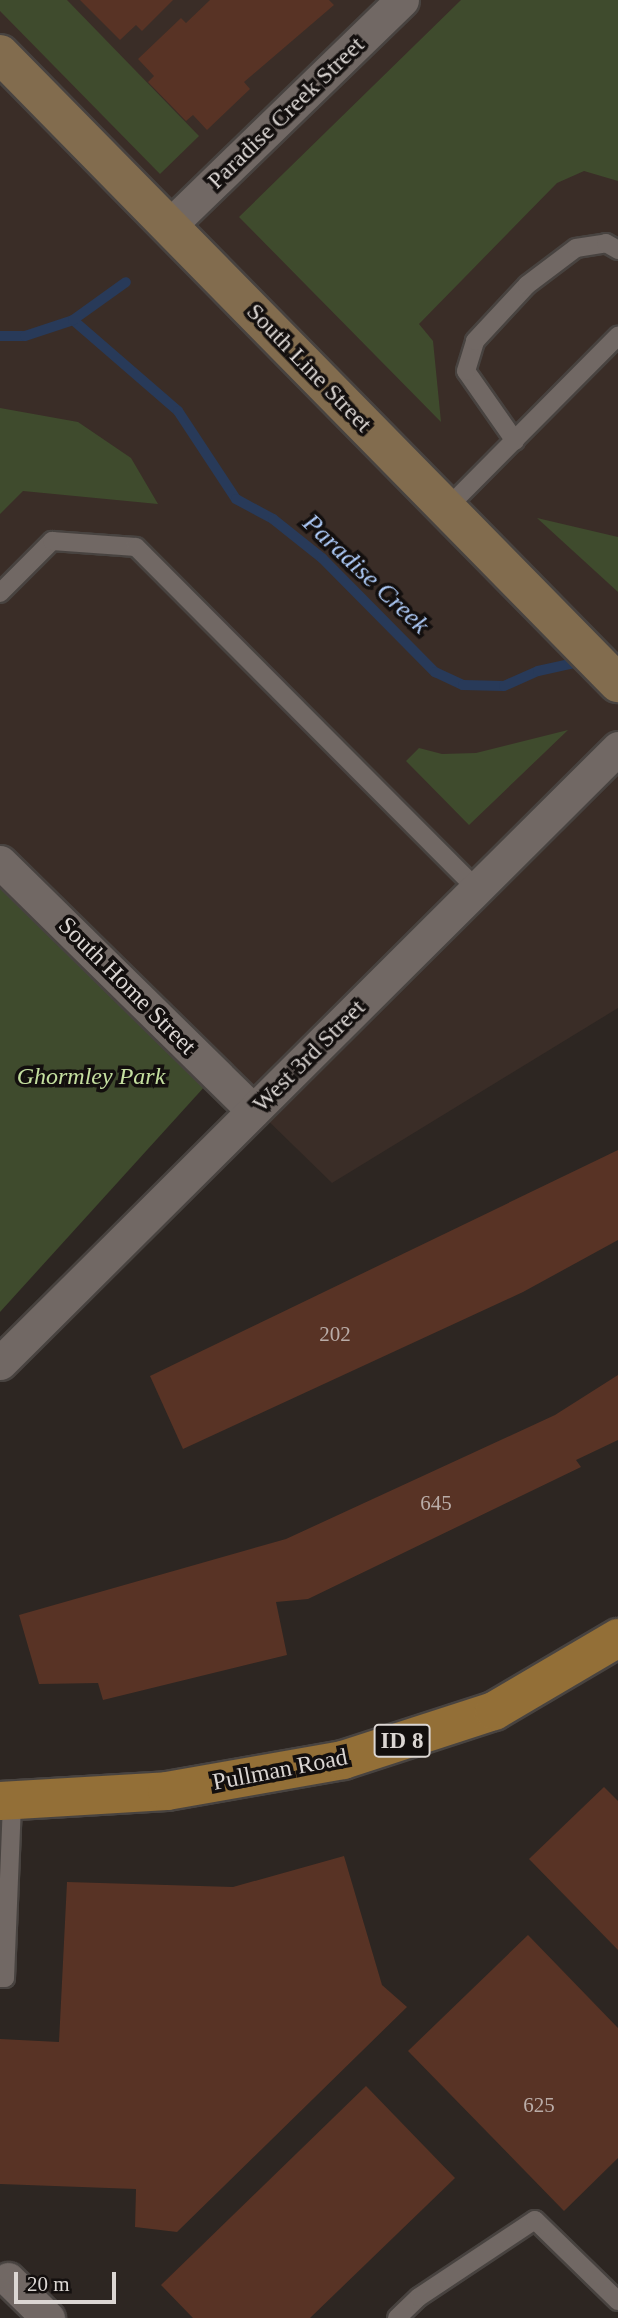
<!DOCTYPE html>
<style>
body{margin:0}
#map{position:relative;width:618px;height:2318px;overflow:hidden;background:#2d2622;font-family:"Times New Roman",serif}
div>[style]{position:absolute}
.built>*{inset:0;background:#3a2d27}
.green>*{inset:0;background:#3f4b2d}
.stream>*{height:10px;margin:-5px;padding:0 5px;transform-origin:5px;border-radius:5px;background:#283a59}
.building>*{inset:0;background:#583325}
.roads{filter:drop-shadow(2px 0 #484340) drop-shadow(-2px 0 #484340) drop-shadow(0 2px #484340) drop-shadow(0 -2px #484340)}
.lane>*{height:18px;margin:-9px;padding:0 9px;transform-origin:9px;border-radius:9px;background:#716864}
.street>*{height:33px;margin:-16.5px;padding:0 16.5px;transform-origin:16.5px;border-radius:16.5px;background:#716864}
.secondary>*{height:38px;margin:-19px;padding:0 19px;transform-origin:19px;border-radius:19px;background:#826c4e}
.primary>*{height:38px;margin:-19px;padding:0 19px;transform-origin:19px;border-radius:19px;background:#936f37}
span{translate:-50% -50%;white-space:nowrap;text-align:center;line-height:1.15;-webkit-text-stroke:7px #130f0e;paint-order:stroke}
.number-label{font-size:21px;color:#baada8}
.number-label span{-webkit-text-stroke-width:0}
.shield-label span{padding:2px 5px;background:#130f0e;border:2px solid;border-radius:5px;-webkit-text-stroke-width:0}
.shield-label{font-size:23px;color:#dbd6d3;font-weight:700}
.street-label{font-size:24px;color:#dbd6d3}
.park-label{font-size:24px;color:#c5e0a0;font-style:italic}
.water-label{font-size:26px;color:#adcaf7;font-style:italic}
.scale{position:absolute;left:14px;top:2272px;width:102px;height:32px;box-sizing:border-box;border:4px solid #dbd6d3;border-top:0;padding-left:9px;font-size:21px;line-height:24px;white-space:nowrap;color:#dbd6d3;-webkit-text-stroke:5px #130f0e;paint-order:stroke}
</style>
<div id="map">
<div class="built">
<div style="clip-path:polygon(0 0,618px 0,618px 1008px,332px 1183px,0 859px)"></div>
</div>
<div class="green">
<div style="clip-path:polygon(0 0,67px 0,199px 136px,160px 174px,0 11px)"></div>
<div style="clip-path:polygon(461px 0,618px 0,618px 181px,584px 171px,557px 183px,419px 324px,433px 341px,441px 422px,239px 217px)"></div>
<div style="clip-path:polygon(0 408px,78px 422px,131px 458px,158px 504px,23px 491px,0 514px)"></div>
<div style="clip-path:polygon(537px 518px,618px 537px,618px 592px)"></div>
<div style="clip-path:polygon(568px 730px,469px 825px,406px 761px,419px 748px,442px 754px,476px 753px)"></div>
<div style="clip-path:polygon(0 862px,216px 1074px,0 1312px)"></div>
</div>
<div class="stream">
<div style="left:73px;top:320px;width:139px;rotate:40.9deg"></div>
<div style="left:178px;top:411px;width:105px;rotate:56.6deg"></div>
<div style="left:236px;top:499px;width:42px;rotate:28.4deg"></div>
<div style="left:273px;top:519px;width:63px;rotate:38.5deg"></div>
<div style="left:322px;top:558px;width:161px;rotate:45.3deg"></div>
<div style="left:435px;top:672px;width:31px;rotate:25deg"></div>
<div style="left:463px;top:685px;width:41px;rotate:1.4deg"></div>
<div style="left:504px;top:686px;width:37px;rotate:-24deg"></div>
<div style="left:538px;top:671px;width:47px;rotate:-12.3deg"></div>
<div style="left:0;top:336px;width:25px"></div>
<div style="left:25px;top:336px;width:51px;rotate:-18.4deg"></div>
<div style="left:73px;top:320px;width:65px;rotate:-35.6deg"></div>
</div>
<div class="building">
<div style="clip-path:polygon(80px 0,173px 0,142px 31px,136px 25px,120px 40px)"></div>
<div style="clip-path:polygon(210px 0,329px 0,334px 5px,244px 82px,250px 89px,207px 130px,193px 115px,186px 121px,148px 82px,154px 76px,138px 59px,181px 18px,186px 23px)"></div>
<div style="clip-path:polygon(618px 1150px,618px 1240px,523px 1292px,183px 1449px,150px 1376px)"></div>
<div style="clip-path:polygon(618px 1375px,618px 1440px,576px 1460px,581px 1467px,308px 1599px,276px 1602px,287px 1655px,103px 1700px,98px 1683px,39px 1684px,19px 1615px,286px 1539px,555px 1415px)"></div>
<div style="clip-path:polygon(604px 1787px,618px 1801px,618px 1950px,529px 1859px)"></div>
<div style="clip-path:polygon(344px 1856px,382px 1985px,407px 2007px,177px 2232px,135px 2227px,136px 2189px,0 2184px,0 2039px,59px 2042px,67px 1882px,233px 1887px)"></div>
<div style="clip-path:polygon(528px 1935px,618px 2028px,618px 2158px,564px 2211px,408px 2051px)"></div>
<div style="clip-path:polygon(366px 2086px,455px 2178px,310px 2318px,193px 2318px,161px 2285px)"></div>
</div>
<div class="roads">
<div class="lane">
<div style="left:515px;top:441px;width:85px;rotate:-125deg"></div>
<div style="left:466px;top:371px;width:31px;rotate:-73deg"></div>
<div style="left:475px;top:341px;width:76px;rotate:-47.1deg"></div>
<div style="left:527px;top:285px;width:61px;rotate:-37.1deg"></div>
<div style="left:576px;top:248px;width:30px;rotate:-9deg"></div>
<div style="left:606px;top:243px;width:14px;rotate:30deg"></div>
<div style="left:447px;top:508px;width:243px;rotate:-45.2deg"></div>
<div style="left:0;top:593px;width:74px;rotate:-45deg"></div>
<div style="left:52px;top:541px;width:84px;rotate:4.1deg"></div>
<div style="left:136px;top:547px;width:484px;rotate:45.1deg"></div>
<div style="left:0;top:1978px;width:5px"></div>
<div style="left:5px;top:1978px;width:178px;rotate:-87.7deg"></div>
<div style="left:397px;top:2318px;width:30px;rotate:-44deg"></div>
<div style="left:419px;top:2297px;width:139px;rotate:-33.6deg"></div>
<div style="left:535px;top:2220px;width:116px;rotate:44.3deg"></div>
</div>
<div class="street">
<div style="left:170px;top:225px;width:323px;rotate:-44.1deg"></div>
<div style="left:0;top:862px;width:355px;rotate:44.5deg"></div>
<div style="left:0;top:1363px;width:872px;rotate:-44.86deg"></div>
<div style="left:8px;top:2279px;width:56px;rotate:44.3deg"></div>
</div>
<div class="secondary">
<div style="left:0;top:54px;width:882px;rotate:45.51deg"></div>
</div>
<div class="primary">
<div style="left:0;top:1801px;width:167px;rotate:-3.4deg"></div>
<div style="left:167px;top:1791px;width:179px;rotate:-10deg"></div>
<div style="left:343px;top:1760px;width:159px;rotate:-18deg"></div>
<div style="left:494px;top:1711px;width:144px;rotate:-30.5deg"></div>
</div>
</div>
<div class="number-label">
<span style="left:335px;top:1334px">202</span>
<span style="left:436px;top:1503px">645</span>
<span style="left:539px;top:2105px">625</span>
</div>
<div class="shield-label">
<span style="left:402px;top:1741px">ID 8</span>
</div>
<div class="street-label">
<span style="left:286px;top:113px;rotate:-44deg">Paradise Creek Street</span>
<span style="left:309px;top:368px;rotate:46deg">South Line Street</span>
<span style="left:127px;top:986px;rotate:45deg">South Home Street</span>
<span style="left:309px;top:1056px;rotate:-45deg">West 3rd Street</span>
<span style="left:280px;top:1770px;rotate:-11deg">Pullman Road</span>
</div>
<div class="park-label">
<span style="left:91px;top:1077px">Ghormley Park</span>
</div>
<div class="water-label">
<span style="left:366px;top:574px;rotate:43deg">Paradise Creek</span>
</div>
<div class="scale">20 m</div>
</div>
